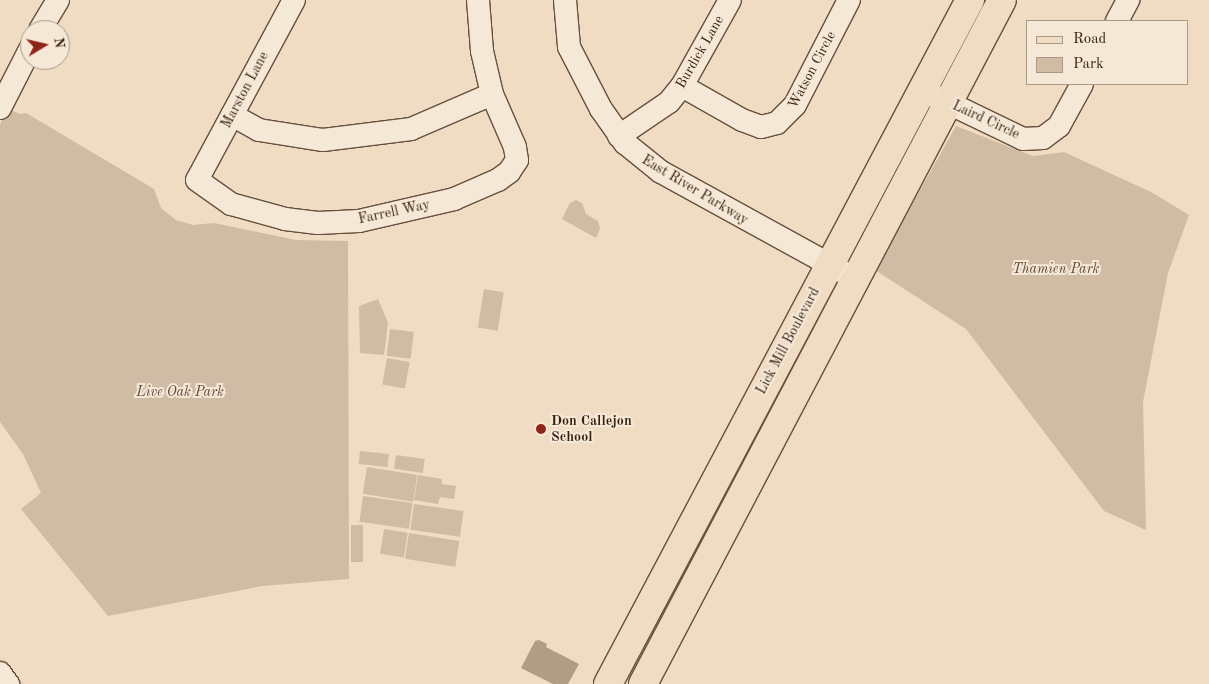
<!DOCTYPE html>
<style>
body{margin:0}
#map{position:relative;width:1209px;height:684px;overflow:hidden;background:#efdcc2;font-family:"Old Standard TT",serif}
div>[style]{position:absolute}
.green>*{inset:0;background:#d0bca4;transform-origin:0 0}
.water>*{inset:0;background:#b19c86}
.roads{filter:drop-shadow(1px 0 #664f3d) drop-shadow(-1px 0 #664f3d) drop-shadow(0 1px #664f3d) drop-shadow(0 -1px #664f3d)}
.minor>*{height:22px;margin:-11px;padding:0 11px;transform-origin:11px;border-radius:11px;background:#f5e8d7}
.major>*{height:28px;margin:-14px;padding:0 14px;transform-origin:14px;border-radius:14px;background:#efdcc2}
.dots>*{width:14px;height:14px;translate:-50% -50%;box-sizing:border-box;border:2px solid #f5e8d7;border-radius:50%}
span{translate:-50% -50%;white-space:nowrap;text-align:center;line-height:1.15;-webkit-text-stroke:4px #f5e8d7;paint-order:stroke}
.street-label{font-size:14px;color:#392011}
.park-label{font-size:14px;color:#5f4736;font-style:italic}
.poi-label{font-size:14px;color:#392011;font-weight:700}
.left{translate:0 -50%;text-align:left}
.legend{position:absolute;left:1026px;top:20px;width:162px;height:65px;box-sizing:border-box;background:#f5e8d7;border:1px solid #aa9888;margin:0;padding:6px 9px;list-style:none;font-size:15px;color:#392011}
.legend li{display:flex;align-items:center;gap:10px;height:25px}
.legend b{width:25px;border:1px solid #aa9888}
.north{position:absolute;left:20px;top:20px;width:50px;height:50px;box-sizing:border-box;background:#f5e8d7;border:1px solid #aa9888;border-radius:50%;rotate:81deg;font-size:14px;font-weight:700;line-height:20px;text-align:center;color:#392011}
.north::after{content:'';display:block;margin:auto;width:18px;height:22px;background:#8f2418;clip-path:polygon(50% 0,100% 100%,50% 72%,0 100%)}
</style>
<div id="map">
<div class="green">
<div style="clip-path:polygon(6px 108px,20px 114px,26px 113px,154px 189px,161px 208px,176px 220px,193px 225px,214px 223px,296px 240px,348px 241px,349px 579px,262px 586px,108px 616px,21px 509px,41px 493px,23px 454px,0 422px,0 125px)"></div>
<div style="clip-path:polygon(956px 126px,1033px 156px,1064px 152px,1151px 192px,1189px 215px,1168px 273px,1143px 402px,1146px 530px,1104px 511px,966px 329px,875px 270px)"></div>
<div style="clip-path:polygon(576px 200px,582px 203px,586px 214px,598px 221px,600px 229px,596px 238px,562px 219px,570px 203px)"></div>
<div style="left:484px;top:289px;width:20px;height:39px;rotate:9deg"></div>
<div style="clip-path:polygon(378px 299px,388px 323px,384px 355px,360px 353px,359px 306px)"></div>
<div style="left:390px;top:329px;width:24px;height:27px;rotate:7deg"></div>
<div style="left:387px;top:358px;width:23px;height:27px;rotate:10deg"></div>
<div style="left:360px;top:451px;width:29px;height:13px;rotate:6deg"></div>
<div style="left:396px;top:455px;width:29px;height:14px;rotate:8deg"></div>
<div style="left:367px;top:467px;width:51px;height:27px;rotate:9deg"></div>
<div style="clip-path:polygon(418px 475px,442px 479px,442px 484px,456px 486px,454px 499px,440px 497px,438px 504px,414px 500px)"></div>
<div style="left:363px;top:496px;width:50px;height:26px;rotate:8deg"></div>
<div style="left:414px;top:504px;width:50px;height:26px;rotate:8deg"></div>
<div style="left:351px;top:525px;width:12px;height:37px"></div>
<div style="left:384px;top:529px;width:24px;height:25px;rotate:9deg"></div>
<div style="left:409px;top:533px;width:51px;height:26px;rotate:9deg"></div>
</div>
<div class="water">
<div style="clip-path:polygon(539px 640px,547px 644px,546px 647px,579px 664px,568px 684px,553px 684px,521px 668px,535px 641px)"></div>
</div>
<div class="roads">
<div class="minor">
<div style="left:294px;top:0;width:204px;rotate:118.3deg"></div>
<div style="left:197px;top:180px;width:42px;rotate:35.2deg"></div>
<div style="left:231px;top:204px;width:56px;rotate:15.5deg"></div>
<div style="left:285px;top:219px;width:33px;rotate:7deg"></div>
<div style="left:318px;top:223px;width:41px;rotate:-2.8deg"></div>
<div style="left:359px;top:221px;width:98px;rotate:-13deg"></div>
<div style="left:454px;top:199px;width:48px;rotate:-23.4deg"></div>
<div style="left:498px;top:180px;width:14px;rotate:-36deg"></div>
<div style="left:509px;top:172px;width:14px;rotate:-56deg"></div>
<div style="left:517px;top:160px;width:13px;rotate:-99deg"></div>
<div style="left:515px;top:147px;width:58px;rotate:-113.5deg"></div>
<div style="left:492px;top:94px;width:44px;rotate:-103.1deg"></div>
<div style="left:482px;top:51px;width:51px;rotate:-94.5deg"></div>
<div style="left:565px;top:0;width:47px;rotate:85.1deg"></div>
<div style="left:569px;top:47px;width:70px;rotate:62.7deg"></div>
<div style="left:601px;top:109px;width:42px;rotate:54.8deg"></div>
<div style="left:625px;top:143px;width:46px;rotate:38.9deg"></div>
<div style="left:661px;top:172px;width:210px;rotate:28.8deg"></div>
<div style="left:1117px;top:21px;width:24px;rotate:-62deg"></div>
<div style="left:40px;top:30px;width:35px;rotate:-59deg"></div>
<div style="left:682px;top:86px;width:69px;rotate:29.5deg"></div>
<div style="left:742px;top:120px;width:20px;rotate:20deg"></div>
<div style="left:761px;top:127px;width:16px;rotate:-14deg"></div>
<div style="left:777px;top:123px;width:25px;rotate:-45deg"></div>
<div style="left:795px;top:105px;width:118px;rotate:-62.8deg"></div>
<div style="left:932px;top:95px;width:101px;rotate:25.8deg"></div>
<div style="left:1023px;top:139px;width:20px;rotate:-3deg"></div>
<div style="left:1043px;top:138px;width:20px;rotate:-37deg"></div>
<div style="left:1059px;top:126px;width:48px;rotate:-61.3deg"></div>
<div style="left:0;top:108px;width:66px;rotate:-63deg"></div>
<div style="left:232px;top:115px;width:31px;rotate:29deg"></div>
<div style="left:259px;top:130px;width:65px;rotate:8.9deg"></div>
<div style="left:323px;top:140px;width:89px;rotate:-7.1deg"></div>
<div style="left:411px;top:129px;width:88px;rotate:-23.4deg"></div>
<div style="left:619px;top:136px;width:60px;rotate:-34.2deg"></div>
<div style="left:669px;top:102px;width:21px;rotate:-51deg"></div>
<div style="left:682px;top:86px;width:98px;rotate:-60.8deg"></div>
<div style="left:0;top:673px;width:14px;rotate:54deg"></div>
</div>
<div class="major">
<div style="left:608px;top:684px;width:774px;rotate:-62.11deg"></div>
<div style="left:643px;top:684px;width:772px;rotate:-62.31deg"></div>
</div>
</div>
<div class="dots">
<div style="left:541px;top:429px;background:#8f2418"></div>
</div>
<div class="street-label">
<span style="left:700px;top:52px;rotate:-60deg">Burdick Lane</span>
<span style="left:812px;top:70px;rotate:-62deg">Watson Circle</span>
<span style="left:245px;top:90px;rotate:-62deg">Marston Lane</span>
<span style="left:986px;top:120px;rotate:25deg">Laird Circle</span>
<span style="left:695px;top:190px;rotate:31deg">East River Parkway</span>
<span style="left:394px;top:212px;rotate:-12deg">Farrell Way</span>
<span style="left:788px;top:341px;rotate:-62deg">Lick Mill Boulevard</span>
</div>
<div class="park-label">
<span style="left:1056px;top:269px">Thamien Park</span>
<span style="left:180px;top:392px">Live Oak Park</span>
</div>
<div class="poi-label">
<span class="left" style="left:551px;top:429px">Don Callejon<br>School</span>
</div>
<ul class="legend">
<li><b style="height:6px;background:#efdcc2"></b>Road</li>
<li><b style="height:14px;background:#d0bca4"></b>Park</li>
</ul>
<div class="north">N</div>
</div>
